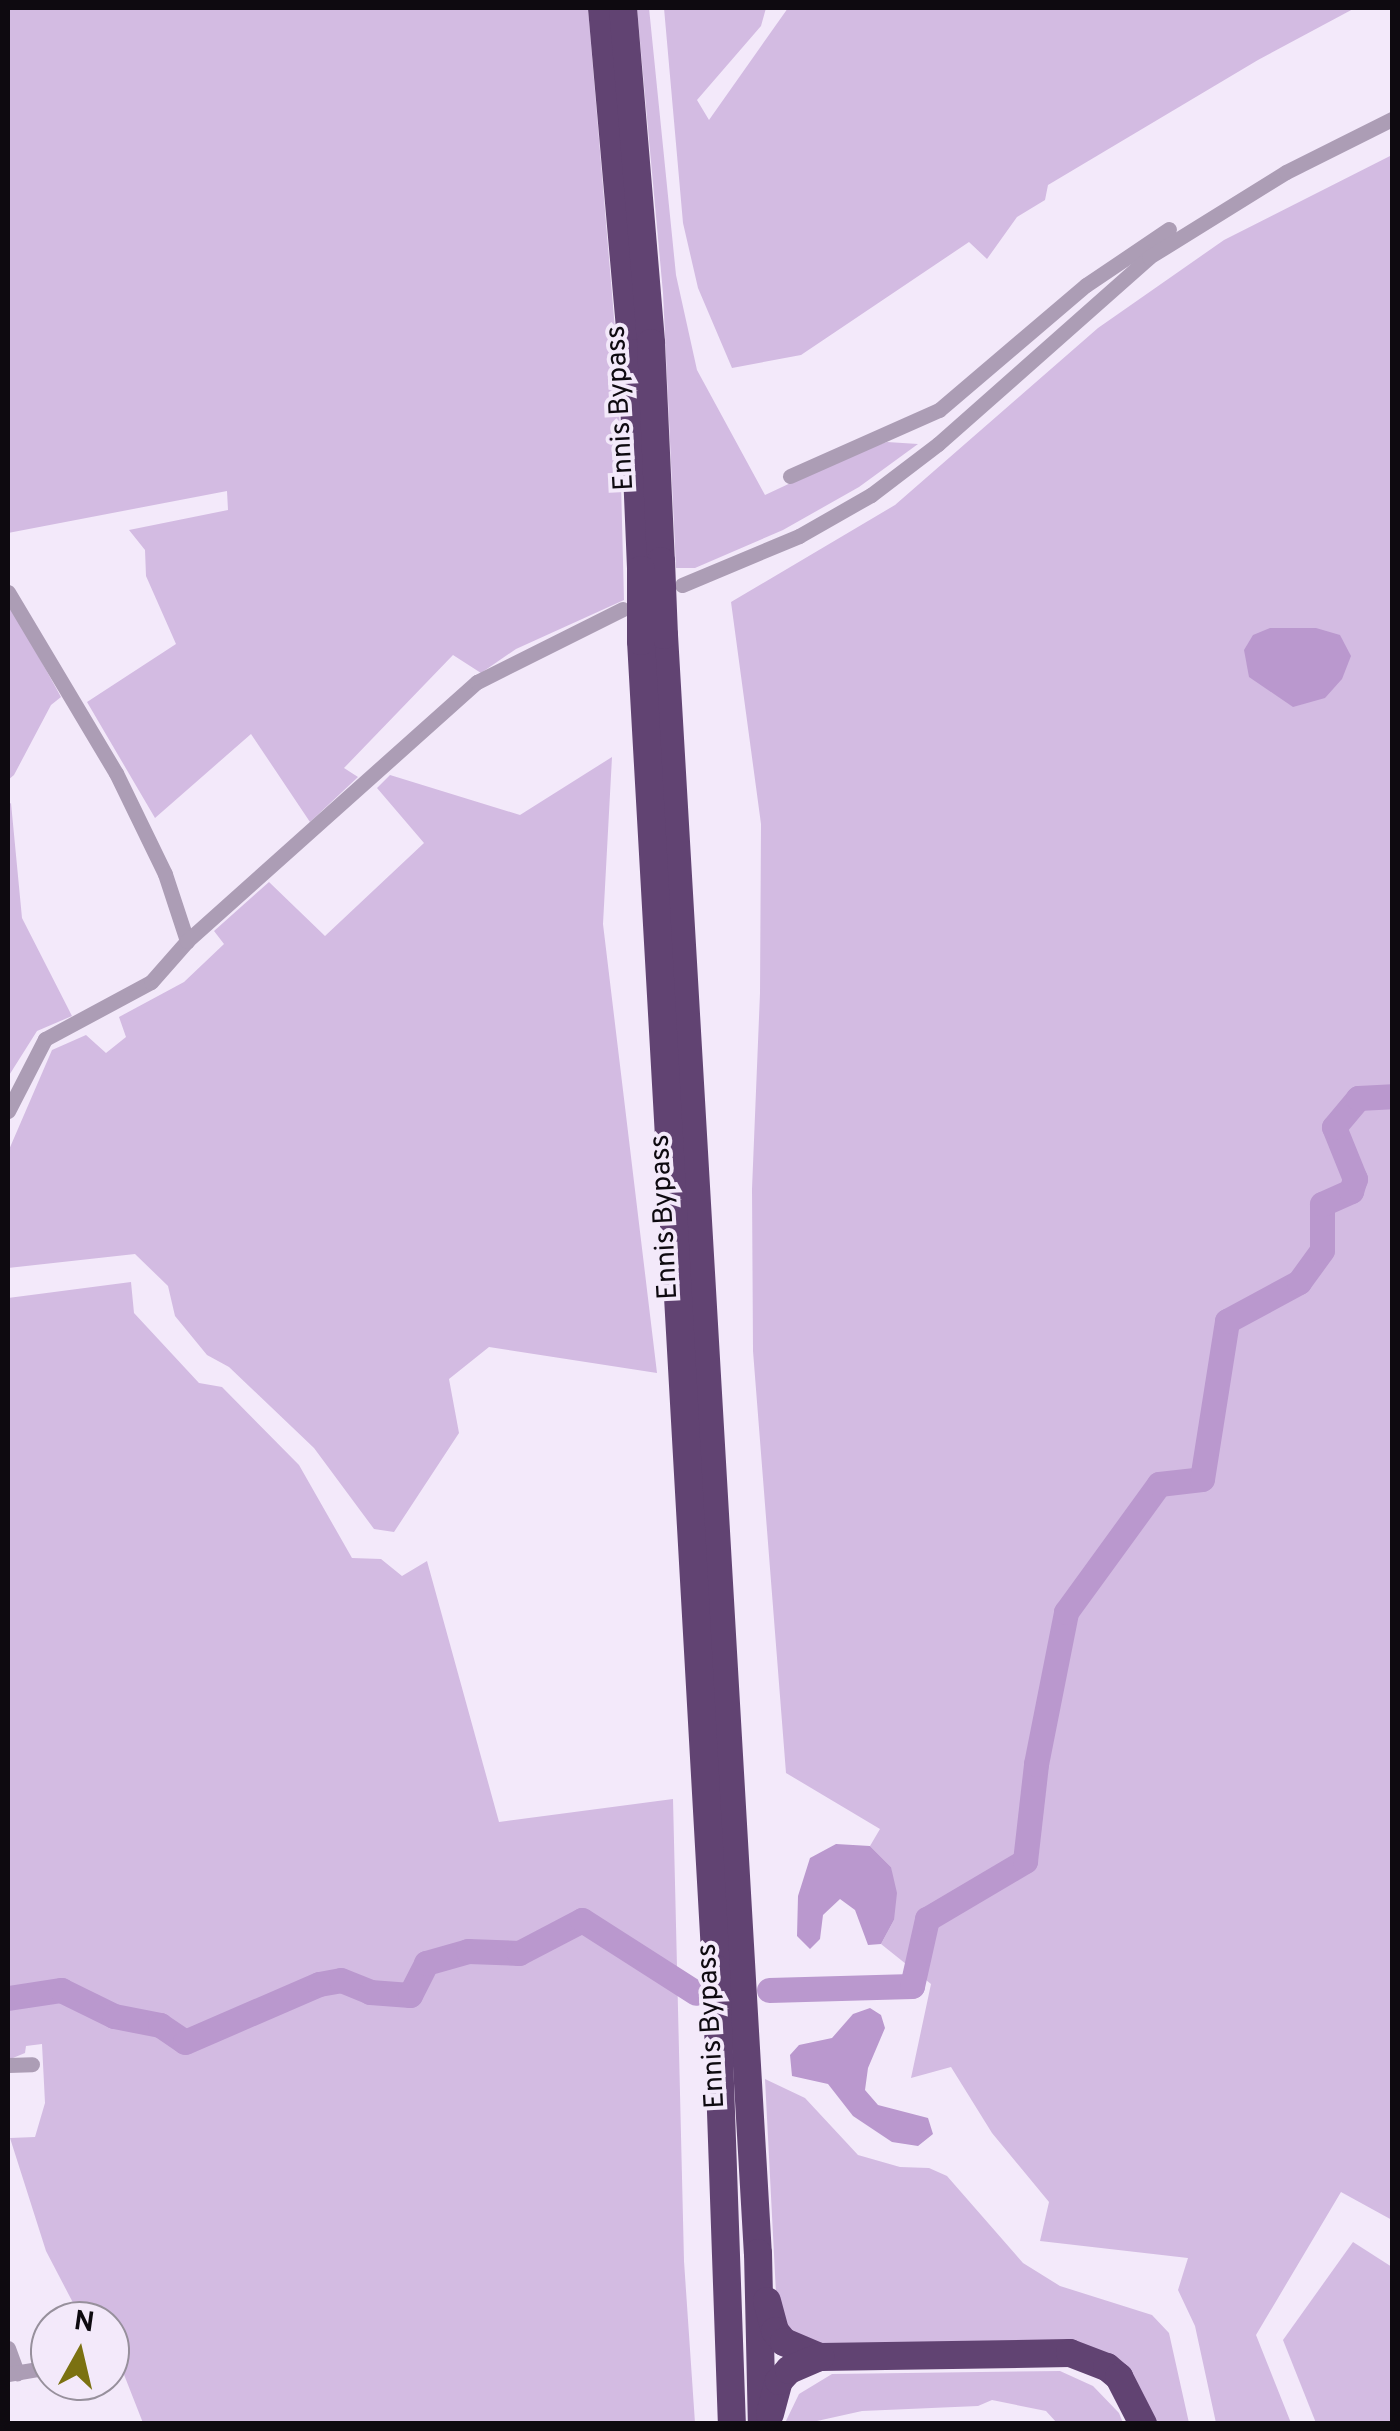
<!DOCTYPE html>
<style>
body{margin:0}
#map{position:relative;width:1400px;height:2431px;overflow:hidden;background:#f3e9fa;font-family:Overpass,sans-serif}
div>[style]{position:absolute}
.green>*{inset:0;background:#d3bbe2}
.water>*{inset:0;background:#ba98ce}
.river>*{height:25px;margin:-12.5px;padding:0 12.5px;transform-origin:12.5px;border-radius:12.5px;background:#ba98ce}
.street>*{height:15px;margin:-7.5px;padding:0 7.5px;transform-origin:7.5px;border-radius:7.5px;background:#ac9db5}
.highway>*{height:28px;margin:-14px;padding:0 14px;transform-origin:14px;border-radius:14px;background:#614372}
.highway-bridge>*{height:28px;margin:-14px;padding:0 14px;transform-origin:14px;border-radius:14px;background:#614372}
span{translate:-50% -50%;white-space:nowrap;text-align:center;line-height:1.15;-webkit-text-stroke:8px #f3e9fa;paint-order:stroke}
.street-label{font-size:28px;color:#0e0a10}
.frame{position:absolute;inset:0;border:10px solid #0e0a10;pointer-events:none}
.north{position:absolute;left:30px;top:2301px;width:100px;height:100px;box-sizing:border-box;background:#f3e9fa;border:2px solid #97909c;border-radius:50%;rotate:8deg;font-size:28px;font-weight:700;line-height:40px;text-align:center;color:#0e0a10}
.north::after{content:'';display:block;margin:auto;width:35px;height:45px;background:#7b7111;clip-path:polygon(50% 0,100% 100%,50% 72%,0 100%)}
</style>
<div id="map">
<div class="green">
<div style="clip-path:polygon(8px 8px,588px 8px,618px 365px,624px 600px,516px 649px,481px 673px,453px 655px,344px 768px,358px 777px,310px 822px,251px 734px,155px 818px,87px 702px,176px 644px,146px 576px,145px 550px,129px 530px,228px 510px,227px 491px,8px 533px)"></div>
<div style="clip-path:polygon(637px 8px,649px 8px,676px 275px,697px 370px,765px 495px,859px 451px,887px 442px,918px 444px,859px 487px,783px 530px,695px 568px,676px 568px,663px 293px)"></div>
<div style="clip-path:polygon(664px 8px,766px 8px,761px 26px,697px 100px,709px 120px,788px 8px,1355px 8px,1258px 60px,1048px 185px,1045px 200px,1017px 217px,987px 259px,969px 242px,801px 355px,732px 368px,698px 288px,683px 223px)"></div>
<div style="clip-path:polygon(1392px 155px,1392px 2220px,1341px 2192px,1256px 2335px,1291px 2423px,1216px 2423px,1195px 2326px,1178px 2290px,1188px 2258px,1040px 2241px,1049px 2202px,992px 2133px,951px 2067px,911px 2078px,931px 1984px,881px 1944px,894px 1920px,891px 1867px,870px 1846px,880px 1829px,786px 1773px,753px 1351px,752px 1189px,760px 993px,761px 824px,731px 602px,895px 505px,1098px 328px,1224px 240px)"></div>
<div style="clip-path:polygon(8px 601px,61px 697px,51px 705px,14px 775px,8px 780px)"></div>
<div style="clip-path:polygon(612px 757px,603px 924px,657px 1373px,489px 1347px,449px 1379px,459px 1433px,394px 1532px,374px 1529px,314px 1448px,229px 1367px,207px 1355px,175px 1316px,168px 1286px,135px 1254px,8px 1268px,8px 1152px,52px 1050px,86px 1035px,106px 1053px,126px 1037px,119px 1017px,184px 982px,224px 944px,214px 931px,269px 882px,325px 936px,424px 843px,377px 788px,390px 775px,520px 815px)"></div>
<div style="clip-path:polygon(11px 803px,22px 918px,72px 1016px,37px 1031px,8px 1077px,8px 805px)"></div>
<div style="clip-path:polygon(131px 1282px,134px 1313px,199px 1383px,222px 1387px,299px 1465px,352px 1558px,381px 1559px,402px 1576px,427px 1561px,499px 1822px,673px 1799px,684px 2261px,695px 2423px,143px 2423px,110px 2339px,110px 2321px,82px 2320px,46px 2251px,10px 2138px,35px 2137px,45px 2103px,42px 2044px,26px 2046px,25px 2053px,8px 2060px,8px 1298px)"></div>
<div style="clip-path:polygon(765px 2079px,805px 2098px,858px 2155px,900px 2167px,929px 2168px,947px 2176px,1023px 2263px,1060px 2286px,1152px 2315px,1169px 2333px,1189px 2423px,1147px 2423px,1114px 2359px,819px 2350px,792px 2335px,777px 2313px)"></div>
<div style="clip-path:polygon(1353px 2242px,1392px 2267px,1392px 2423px,1316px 2423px,1283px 2340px)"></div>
<div style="clip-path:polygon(1060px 2371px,1093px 2386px,1119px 2413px,1123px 2423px,1057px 2423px,1046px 2411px,992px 2400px,978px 2406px,862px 2411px,808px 2423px,785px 2423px,799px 2394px,832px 2374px)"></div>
</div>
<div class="water">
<div style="clip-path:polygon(1270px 628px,1316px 628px,1340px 635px,1351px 656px,1342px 679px,1325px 698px,1293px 707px,1249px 677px,1244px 650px,1253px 635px)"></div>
<div style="clip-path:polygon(836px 1844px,870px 1846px,891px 1867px,897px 1893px,894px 1920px,881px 1944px,868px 1945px,855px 1910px,840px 1899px,823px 1915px,820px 1939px,810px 1949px,797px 1936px,798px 1896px,810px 1858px)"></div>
<div style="clip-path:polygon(870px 2008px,881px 2015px,885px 2028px,868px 2068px,865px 2090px,878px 2105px,928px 2118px,933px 2134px,918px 2146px,892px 2142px,853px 2116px,828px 2084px,792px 2076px,790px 2055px,799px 2045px,832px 2038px,853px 2014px)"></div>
</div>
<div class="river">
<div style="left:769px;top:1990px;width:143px;rotate:-1.6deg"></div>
<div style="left:912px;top:1986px;width:69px;rotate:-77.4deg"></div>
<div style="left:927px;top:1919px;width:114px;rotate:-30.6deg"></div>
<div style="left:1025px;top:1861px;width:98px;rotate:-83.5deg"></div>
<div style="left:1036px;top:1764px;width:155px;rotate:-78.8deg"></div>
<div style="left:1066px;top:1612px;width:158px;rotate:-54deg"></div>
<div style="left:1159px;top:1484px;width:43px;rotate:-6.6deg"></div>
<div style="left:1202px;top:1479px;width:160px;rotate:-81deg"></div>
<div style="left:1227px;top:1321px;width:82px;rotate:-28.4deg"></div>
<div style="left:1299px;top:1282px;width:39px;rotate:-54deg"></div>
<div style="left:1322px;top:1250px;width:46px;rotate:-90deg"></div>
<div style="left:1322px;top:1204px;width:32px;rotate:-24deg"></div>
<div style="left:1351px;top:1191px;width:13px;rotate:-72deg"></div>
<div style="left:1355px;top:1179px;width:56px;rotate:-112deg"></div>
<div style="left:1334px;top:1127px;width:38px;rotate:-50deg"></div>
<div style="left:1358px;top:1098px;width:34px;rotate:-3deg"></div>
<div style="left:8px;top:1998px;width:54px;rotate:-8.6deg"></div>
<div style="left:61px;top:1990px;width:59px;rotate:26.1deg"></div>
<div style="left:114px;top:2016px;width:47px;rotate:11.1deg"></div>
<div style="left:160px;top:2025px;width:30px;rotate:34deg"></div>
<div style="left:185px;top:2042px;width:146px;rotate:-23.4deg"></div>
<div style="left:319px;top:1984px;width:22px;rotate:-10deg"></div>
<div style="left:341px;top:1980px;width:31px;rotate:22deg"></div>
<div style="left:370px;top:1992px;width:40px;rotate:4.3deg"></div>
<div style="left:410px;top:1995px;width:36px;rotate:-63deg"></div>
<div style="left:426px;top:1963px;width:44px;rotate:-15.9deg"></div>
<div style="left:468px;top:1951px;width:51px;rotate:2.2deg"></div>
<div style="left:519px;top:1953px;width:71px;rotate:-27.6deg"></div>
<div style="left:582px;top:1920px;width:135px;rotate:32.6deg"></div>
</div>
<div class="street">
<div style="left:790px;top:476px;width:163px;rotate:-23.9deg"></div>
<div style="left:939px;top:410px;width:193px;rotate:-40.4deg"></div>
<div style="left:1086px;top:285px;width:100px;rotate:-34deg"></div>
<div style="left:682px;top:585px;width:127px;rotate:-22.7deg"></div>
<div style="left:799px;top:536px;width:83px;rotate:-29.7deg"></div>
<div style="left:871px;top:495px;width:84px;rotate:-37.3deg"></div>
<div style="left:938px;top:444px;width:282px;rotate:-41.5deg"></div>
<div style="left:1149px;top:257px;width:161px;rotate:-31.8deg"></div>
<div style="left:1286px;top:172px;width:119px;rotate:-26.6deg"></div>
<div style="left:8px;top:592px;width:211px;rotate:59.2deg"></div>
<div style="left:116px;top:773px;width:112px;rotate:64.1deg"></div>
<div style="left:165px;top:874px;width:71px;rotate:71.8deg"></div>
<div style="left:8px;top:1111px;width:81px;rotate:-62.8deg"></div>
<div style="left:45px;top:1039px;width:120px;rotate:-28.3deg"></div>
<div style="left:151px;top:982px;width:55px;rotate:-48.7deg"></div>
<div style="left:187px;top:941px;width:389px;rotate:-41.8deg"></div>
<div style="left:477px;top:682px;width:163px;rotate:-26.6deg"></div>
<div style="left:8px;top:2065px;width:24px;rotate:-2deg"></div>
<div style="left:8px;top:2348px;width:27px;rotate:70deg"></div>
<div style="left:8px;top:2374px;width:43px;rotate:-9.5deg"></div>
</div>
<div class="highway">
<div style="left:602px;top:8px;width:346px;rotate:85deg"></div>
<div style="left:632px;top:353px;width:217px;rotate:87.6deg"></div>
<div style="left:623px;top:8px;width:336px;rotate:85.2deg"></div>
<div style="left:651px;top:343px;width:218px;rotate:87.4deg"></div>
<div style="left:664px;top:635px;width:1621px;rotate:86.68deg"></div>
<div style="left:758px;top:2253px;width:171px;rotate:88.7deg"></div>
<div style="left:641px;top:641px;width:1330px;rotate:86.77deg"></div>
<div style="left:716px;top:1969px;width:455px;rotate:88deg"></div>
<div style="left:767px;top:2301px;width:31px;rotate:75deg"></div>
<div style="left:775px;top:2331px;width:14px;rotate:51deg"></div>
<div style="left:784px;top:2342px;width:39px;rotate:23deg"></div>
<div style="left:820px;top:2357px;width:250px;rotate:-0.9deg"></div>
<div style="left:1070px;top:2353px;width:40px;rotate:21deg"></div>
<div style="left:1107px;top:2367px;width:16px;rotate:40deg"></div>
<div style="left:1119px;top:2377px;width:53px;rotate:62.9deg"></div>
<div style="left:770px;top:2414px;width:34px;rotate:-75deg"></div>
<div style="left:779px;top:2381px;width:15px;rotate:-48deg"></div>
<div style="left:789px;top:2370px;width:34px;rotate:-23deg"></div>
</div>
<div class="highway-bridge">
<div style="left:661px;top:561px;width:74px;rotate:87.7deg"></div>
<div style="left:641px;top:570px;width:71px;rotate:90deg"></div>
</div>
<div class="street-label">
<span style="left:621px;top:408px;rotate:-93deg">Ennis Bypass</span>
<span style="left:665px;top:1217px;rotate:-93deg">Ennis Bypass</span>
<span style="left:712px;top:2026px;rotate:-93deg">Ennis Bypass</span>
</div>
<div class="frame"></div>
<div class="north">N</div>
</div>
